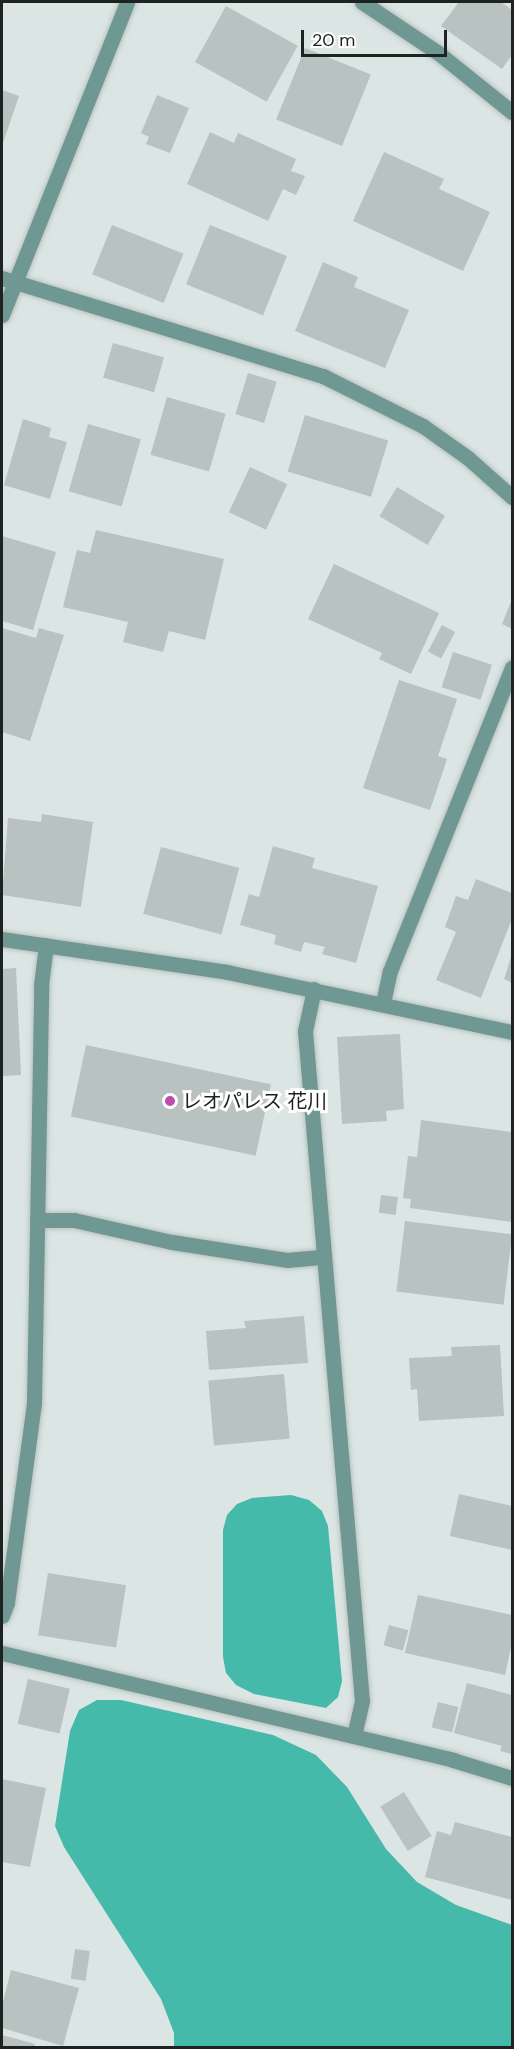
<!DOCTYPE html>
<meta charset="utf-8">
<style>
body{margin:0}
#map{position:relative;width:514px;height:2049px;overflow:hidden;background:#dbe5e3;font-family:"DM Sans","Noto Sans JP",sans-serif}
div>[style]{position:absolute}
.forest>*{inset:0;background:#45baaa}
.building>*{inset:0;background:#b8c2c0;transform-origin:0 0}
.roads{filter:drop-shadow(0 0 2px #b9c2c0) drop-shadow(0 0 2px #b9c2c0)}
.minor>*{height:15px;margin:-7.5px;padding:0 7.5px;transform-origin:7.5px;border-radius:7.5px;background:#6e9891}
.tertiary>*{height:15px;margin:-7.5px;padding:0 7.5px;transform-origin:7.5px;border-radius:7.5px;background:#6e9891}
.dots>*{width:16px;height:16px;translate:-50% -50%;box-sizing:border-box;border:3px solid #fff;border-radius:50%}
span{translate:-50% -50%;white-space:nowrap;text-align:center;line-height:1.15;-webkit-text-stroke:6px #fff;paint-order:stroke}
.poi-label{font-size:20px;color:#1e2221}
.left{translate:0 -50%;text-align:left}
.frame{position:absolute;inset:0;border:3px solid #1e2221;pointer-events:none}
.scale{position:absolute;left:301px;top:30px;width:146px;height:27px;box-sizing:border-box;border:3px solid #1e2221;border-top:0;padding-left:8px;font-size:18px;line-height:21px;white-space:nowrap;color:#1e2221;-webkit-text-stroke:4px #fff;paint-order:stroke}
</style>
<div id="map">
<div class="forest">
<i style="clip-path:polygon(291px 1495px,309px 1500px,322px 1511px,328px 1526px,342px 1681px,338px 1697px,326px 1708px,254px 1694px,236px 1685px,226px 1673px,223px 1657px,223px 1530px,227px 1515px,237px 1504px,252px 1498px)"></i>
<i style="clip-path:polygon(97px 1700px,121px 1700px,273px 1735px,316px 1755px,347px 1787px,386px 1849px,417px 1882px,456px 1905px,512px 1925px,512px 2047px,174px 2047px,174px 2033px,161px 1999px,64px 1847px,55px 1826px,70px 1731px,79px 1710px)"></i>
</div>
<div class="building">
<i style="clip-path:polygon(459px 2px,501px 2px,512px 10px,512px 55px,502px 69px,441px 26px)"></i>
<i style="left:226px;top:6px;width:82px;height:64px;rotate:29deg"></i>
<i style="left:305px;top:48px;width:71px;height:77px;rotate:22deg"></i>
<i style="clip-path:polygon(2px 90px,19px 96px,2px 146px)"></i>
<i style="clip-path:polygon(157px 95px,189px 108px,170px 153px,146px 144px,149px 137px,141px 133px)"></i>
<i style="clip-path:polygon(210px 132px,234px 143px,238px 133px,296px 159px,291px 171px,305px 176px,296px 195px,283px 189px,268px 221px,187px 184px)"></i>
<i style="clip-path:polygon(384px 152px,444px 179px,439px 189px,490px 212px,463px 271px,353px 221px)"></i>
<i style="left:112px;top:225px;width:77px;height:53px;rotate:22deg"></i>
<i style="left:210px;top:225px;width:83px;height:64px;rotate:22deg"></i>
<i style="clip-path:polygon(323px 262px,358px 277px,354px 287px,409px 310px,385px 368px,295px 331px)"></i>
<i style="left:113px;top:343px;width:53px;height:36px;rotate:16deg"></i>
<i style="left:248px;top:373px;width:30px;height:43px;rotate:17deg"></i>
<i style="left:167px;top:397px;width:61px;height:60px;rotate:16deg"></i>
<i style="left:305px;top:415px;width:87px;height:59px;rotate:17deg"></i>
<i style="clip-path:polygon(23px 419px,51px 428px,49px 437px,67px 442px,50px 499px,4px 485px)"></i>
<i style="left:88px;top:424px;width:55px;height:70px;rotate:16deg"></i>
<i style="left:250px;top:467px;width:41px;height:50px;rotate:25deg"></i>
<i style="left:397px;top:487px;width:56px;height:34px;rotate:31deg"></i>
<i style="clip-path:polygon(96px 530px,224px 559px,205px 640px,169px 631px,163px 652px,123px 642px,128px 622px,63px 607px,77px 550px,90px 553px)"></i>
<i style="clip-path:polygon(2px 536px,56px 552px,33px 630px,2px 621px)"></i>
<i style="clip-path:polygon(334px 564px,439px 613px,411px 674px,379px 659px,382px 653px,308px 619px)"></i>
<i style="clip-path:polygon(512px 599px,512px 629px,502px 624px)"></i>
<i style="left:442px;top:625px;width:15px;height:30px;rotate:28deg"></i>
<i style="clip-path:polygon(2px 628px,36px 638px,39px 628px,64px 635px,30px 741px,2px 732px)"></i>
<i style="left:453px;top:652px;width:41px;height:37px;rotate:18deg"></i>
<i style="clip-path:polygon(399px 680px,457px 699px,438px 756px,447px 759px,430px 810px,363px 788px)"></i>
<i style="clip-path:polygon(42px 814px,93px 822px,81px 907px,2px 895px,8px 818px,41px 822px)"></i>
<i style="clip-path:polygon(273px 846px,315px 858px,312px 868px,378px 886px,356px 963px,322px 954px,325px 947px,304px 942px,301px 952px,274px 944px,276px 935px,240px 925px,249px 894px,259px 897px)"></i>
<i style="left:161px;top:847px;width:81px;height:69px;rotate:15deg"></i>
<i style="clip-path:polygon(476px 879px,512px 893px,512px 919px,481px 998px,436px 980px,456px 932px,445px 927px,456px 896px,468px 900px)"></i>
<i style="clip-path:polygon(512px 954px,512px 983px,504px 979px)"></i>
<i style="clip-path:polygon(16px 968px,21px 1075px,2px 1076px,2px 969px)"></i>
<i style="clip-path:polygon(400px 1034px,404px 1109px,386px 1111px,387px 1121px,342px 1124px,337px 1037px)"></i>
<i style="left:86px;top:1045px;width:189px;height:73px;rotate:12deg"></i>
<i style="clip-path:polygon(421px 1120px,512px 1132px,512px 1222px,410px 1208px,411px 1199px,403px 1198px,408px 1156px,417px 1157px)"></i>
<i style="left:381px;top:1195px;width:17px;height:18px;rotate:7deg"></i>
<i style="left:405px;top:1221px;width:108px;height:71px;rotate:7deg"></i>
<i style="clip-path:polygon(304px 1316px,308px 1363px,209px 1370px,206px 1331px,246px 1328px,244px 1321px)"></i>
<i style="clip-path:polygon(500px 1345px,504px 1416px,419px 1421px,417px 1389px,411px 1390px,409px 1358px,452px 1356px,451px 1347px)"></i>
<i style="left:284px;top:1374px;width:65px;height:76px;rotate:85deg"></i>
<i style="clip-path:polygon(459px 1494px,512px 1506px,512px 1550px,450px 1536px)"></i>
<i style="left:48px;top:1573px;width:79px;height:63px;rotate:9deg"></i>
<i style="clip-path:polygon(418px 1595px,512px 1615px,512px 1642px,505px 1675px,405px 1653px)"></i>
<i style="left:389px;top:1625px;width:20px;height:21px;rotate:15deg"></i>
<i style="left:28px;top:1679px;width:43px;height:46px;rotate:13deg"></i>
<i style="clip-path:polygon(467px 1683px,512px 1695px,512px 1754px,500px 1751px,502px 1746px,454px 1733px)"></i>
<i style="left:438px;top:1702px;width:21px;height:26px;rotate:14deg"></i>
<i style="clip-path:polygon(2px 1779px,46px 1788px,30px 1867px,2px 1862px)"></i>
<i style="left:404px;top:1792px;width:52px;height:28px;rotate:58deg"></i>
<i style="clip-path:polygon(455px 1822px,512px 1837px,512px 1900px,425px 1877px,437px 1831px,451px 1835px)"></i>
<i style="left:75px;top:1949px;width:15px;height:30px;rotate:8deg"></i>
<i style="clip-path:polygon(11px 1970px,79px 1988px,63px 2046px,2px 2028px,2px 2006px)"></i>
<i style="clip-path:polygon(2px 2035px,35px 2044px,34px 2048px,2px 2048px)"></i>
</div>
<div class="roads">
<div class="minor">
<i style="left:362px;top:2px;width:90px;rotate:33.7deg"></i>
<i style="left:437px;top:52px;width:96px;rotate:38.7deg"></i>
<i style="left:2px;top:278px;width:336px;rotate:17deg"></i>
<i style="left:323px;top:376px;width:112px;rotate:26.6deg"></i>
<i style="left:423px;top:426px;width:55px;rotate:35.4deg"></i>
<i style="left:468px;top:458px;width:59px;rotate:41.6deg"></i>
<i style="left:2px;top:939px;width:227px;rotate:8.3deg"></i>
<i style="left:227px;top:972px;width:291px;rotate:11.9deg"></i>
<i style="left:314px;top:989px;width:43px;rotate:102.1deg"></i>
<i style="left:305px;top:1031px;width:672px;rotate:85.14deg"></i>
<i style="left:362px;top:1701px;width:36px;rotate:103deg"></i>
<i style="left:383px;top:1003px;width:33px;rotate:-78deg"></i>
<i style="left:390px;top:971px;width:327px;rotate:-68.1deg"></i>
<i style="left:37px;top:1220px;width:37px"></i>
<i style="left:74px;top:1220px;width:100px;rotate:12.7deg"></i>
<i style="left:172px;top:1242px;width:116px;rotate:8.9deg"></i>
<i style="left:287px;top:1260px;width:37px;rotate:-5deg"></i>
<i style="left:2px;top:1616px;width:14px;rotate:-69deg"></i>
<i style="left:7px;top:1603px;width:202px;rotate:-82.3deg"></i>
<i style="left:34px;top:1403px;width:418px;rotate:-89deg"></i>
<i style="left:41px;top:985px;width:40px;rotate:-82.9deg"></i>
<i style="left:2px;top:1653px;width:464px;rotate:13.3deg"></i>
<i style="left:453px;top:1760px;width:62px;rotate:17deg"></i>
</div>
<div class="tertiary">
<i style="left:2px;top:315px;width:337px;rotate:-68.2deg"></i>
</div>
</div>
<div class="dots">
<i style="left:170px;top:1101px;background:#ba4dac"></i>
</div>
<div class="poi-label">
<span class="left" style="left:182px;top:1101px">レオパレス 花川</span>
</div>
<div class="frame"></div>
<div class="scale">20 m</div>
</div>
